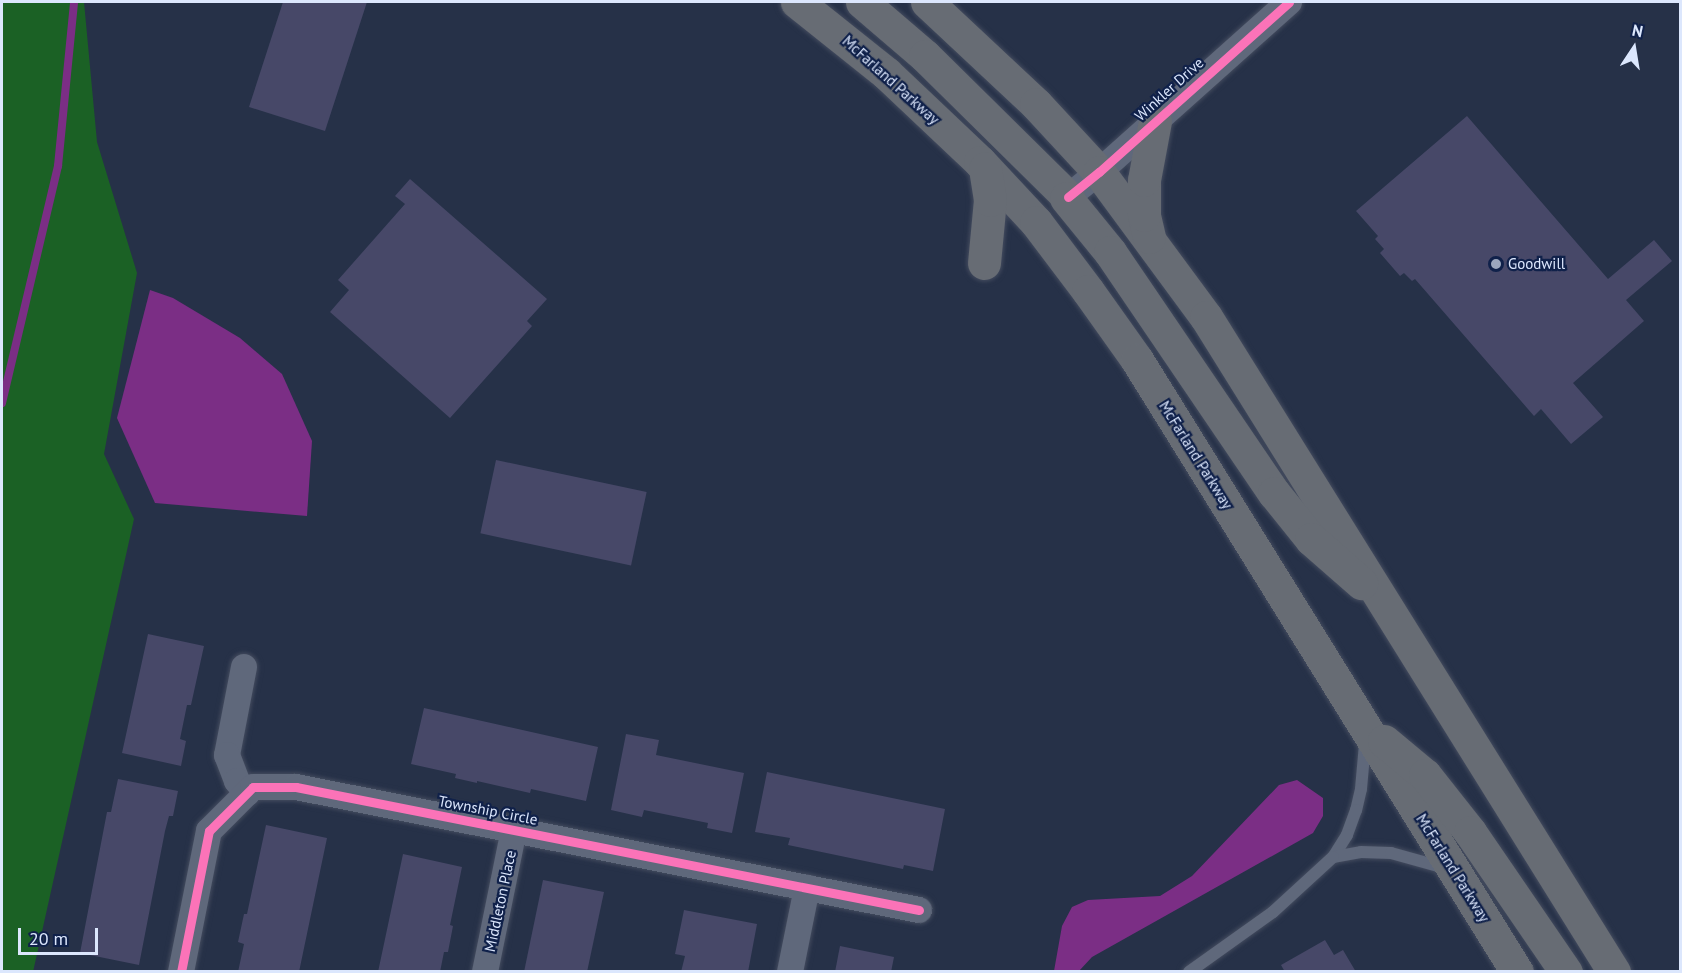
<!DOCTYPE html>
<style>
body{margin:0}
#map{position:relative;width:1682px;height:973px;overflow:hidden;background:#263148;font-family:"PT Sans",sans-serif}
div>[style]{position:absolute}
.forest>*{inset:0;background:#1b6125}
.water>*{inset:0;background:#7b2e85}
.stream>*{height:8px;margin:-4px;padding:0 4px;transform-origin:4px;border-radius:4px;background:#7b2e85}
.building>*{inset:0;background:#474868;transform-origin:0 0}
.roads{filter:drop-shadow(0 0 2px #434b5e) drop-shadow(0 0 2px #434b5e)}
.service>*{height:12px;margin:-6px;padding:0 6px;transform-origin:6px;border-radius:6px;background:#5f687b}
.minor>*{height:26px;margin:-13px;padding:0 13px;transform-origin:13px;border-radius:13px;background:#5f687b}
.primary>*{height:33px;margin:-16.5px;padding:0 16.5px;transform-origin:16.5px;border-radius:16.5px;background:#676c74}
.cycleway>*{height:9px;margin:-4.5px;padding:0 4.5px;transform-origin:4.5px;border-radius:4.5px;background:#fb73b8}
.dots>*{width:16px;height:16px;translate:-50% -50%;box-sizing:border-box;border:3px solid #10214a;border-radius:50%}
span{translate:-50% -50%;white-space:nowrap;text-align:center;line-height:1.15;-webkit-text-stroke:4.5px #10214a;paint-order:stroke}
.street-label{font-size:15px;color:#dce7fd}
.poi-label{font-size:15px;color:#dce7fd}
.left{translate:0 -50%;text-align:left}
.frame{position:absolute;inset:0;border:3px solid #dce7fd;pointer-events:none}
.north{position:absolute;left:1604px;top:18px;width:60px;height:60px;-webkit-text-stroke:4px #10214a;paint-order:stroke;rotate:12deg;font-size:16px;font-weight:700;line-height:24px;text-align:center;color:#dce7fd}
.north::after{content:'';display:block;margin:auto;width:21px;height:27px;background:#dce7fd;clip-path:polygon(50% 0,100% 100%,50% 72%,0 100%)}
.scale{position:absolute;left:18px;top:928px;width:80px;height:27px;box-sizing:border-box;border:3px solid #dce7fd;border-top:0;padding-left:8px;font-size:18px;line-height:21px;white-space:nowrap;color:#dce7fd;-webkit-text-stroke:4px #10214a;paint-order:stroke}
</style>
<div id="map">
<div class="forest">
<i style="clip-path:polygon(2px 2px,84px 2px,97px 142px,137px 273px,104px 454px,134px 519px,33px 972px,2px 971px)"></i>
</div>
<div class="water">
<i style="clip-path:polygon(150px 290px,173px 298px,240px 338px,282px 374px,312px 441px,307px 516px,155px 503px,117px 418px)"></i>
<i style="clip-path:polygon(1297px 780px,1323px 798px,1323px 816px,1313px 833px,1092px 957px,1079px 971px,1054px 971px,1062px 926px,1072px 907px,1088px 900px,1160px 896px,1192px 876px,1279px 785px)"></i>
</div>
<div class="stream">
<i style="left:2px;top:403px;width:244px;rotate:-76.7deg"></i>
<i style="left:58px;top:166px;width:165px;rotate:-84.4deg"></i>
</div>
<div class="building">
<i style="clip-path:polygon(283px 2px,367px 2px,325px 131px,249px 107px)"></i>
<i style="clip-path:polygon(1467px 116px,1608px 279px,1654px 240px,1672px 261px,1626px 300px,1644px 321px,1573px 383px,1603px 417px,1571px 444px,1541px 409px,1534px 416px,1415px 279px,1412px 281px,1404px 273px,1400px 276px,1380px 253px,1384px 249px,1375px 239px,1378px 236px,1356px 211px)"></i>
<i style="clip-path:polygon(410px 179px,547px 299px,527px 321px,532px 326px,450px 418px,330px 312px,349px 290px,338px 280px,405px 204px,395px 196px)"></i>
<i style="left:496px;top:460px;width:154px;height:75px;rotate:12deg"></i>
<i style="clip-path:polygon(148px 634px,204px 646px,191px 705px,187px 705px,180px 739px,186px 741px,181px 766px,122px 753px)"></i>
<i style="clip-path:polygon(424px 708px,598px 747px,586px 801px,531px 789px,530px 793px,477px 781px,477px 783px,455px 778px,456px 774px,411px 764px)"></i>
<i style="clip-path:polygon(626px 734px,659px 740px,656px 755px,744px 773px,732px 833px,707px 828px,708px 823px,644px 810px,642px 817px,611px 810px)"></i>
<i style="clip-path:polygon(767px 772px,945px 809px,933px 871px,904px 865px,903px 869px,788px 845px,790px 838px,755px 832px)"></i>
<i style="clip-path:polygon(118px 779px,178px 791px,173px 816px,169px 816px,165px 831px,139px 965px,80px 953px,107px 812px,111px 812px)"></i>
<i style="clip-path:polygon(266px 825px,327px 838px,299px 972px,238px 972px,244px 944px,238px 942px,244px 914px,247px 914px)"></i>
<i style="clip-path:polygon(403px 854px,462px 867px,450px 925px,453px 926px,448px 952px,444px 952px,440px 972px,378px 972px)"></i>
<i style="clip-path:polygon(543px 880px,604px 892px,587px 972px,524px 972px)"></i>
<i style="clip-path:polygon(684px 910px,757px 924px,748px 972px,681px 972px,685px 956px,675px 954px)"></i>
<i style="clip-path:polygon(1325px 940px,1334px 955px,1343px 950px,1356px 972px,1285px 972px,1281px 965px)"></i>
<i style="clip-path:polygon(840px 946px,894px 957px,891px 972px,835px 972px)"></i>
</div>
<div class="roads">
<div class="service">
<i style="left:1365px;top:744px;width:45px;rotate:95.1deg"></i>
<i style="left:1361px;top:789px;width:22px;rotate:103deg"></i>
<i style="left:1356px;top:810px;width:27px;rotate:110deg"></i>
<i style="left:1347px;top:835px;width:26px;rotate:122deg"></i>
<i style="left:1333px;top:857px;width:28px;rotate:-10deg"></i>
<i style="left:1361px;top:852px;width:30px;rotate:2deg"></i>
<i style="left:1391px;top:853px;width:56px;rotate:15.5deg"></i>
<i style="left:1189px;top:972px;width:103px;rotate:-35.5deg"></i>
<i style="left:1273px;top:912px;width:81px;rotate:-42.5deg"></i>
</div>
<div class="minor">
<i style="left:1068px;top:197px;width:40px;rotate:-39deg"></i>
<i style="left:1099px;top:172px;width:255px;rotate:-41.8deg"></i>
<i style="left:244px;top:667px;width:90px;rotate:100.9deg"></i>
<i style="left:227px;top:755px;width:28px;rotate:69deg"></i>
<i style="left:237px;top:781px;width:16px;rotate:52deg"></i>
<i style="left:181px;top:972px;width:144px;rotate:-78.8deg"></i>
<i style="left:209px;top:831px;width:62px;rotate:-45deg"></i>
<i style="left:253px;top:787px;width:43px"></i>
<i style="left:296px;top:787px;width:635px;rotate:11.17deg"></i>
<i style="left:485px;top:972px;width:145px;rotate:-78.5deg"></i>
<i style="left:790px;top:972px;width:86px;rotate:-78.6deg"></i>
</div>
<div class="primary">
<i style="left:797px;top:2px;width:114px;rotate:38.6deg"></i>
<i style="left:886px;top:73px;width:129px;rotate:43.4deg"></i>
<i style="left:980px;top:162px;width:82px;rotate:47deg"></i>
<i style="left:1036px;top:222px;width:86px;rotate:53deg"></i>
<i style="left:1088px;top:291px;width:85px;rotate:54.6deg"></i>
<i style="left:1137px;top:360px;width:720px;rotate:58.16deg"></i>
<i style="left:862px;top:2px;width:83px;rotate:40.6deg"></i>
<i style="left:925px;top:56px;width:201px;rotate:44.6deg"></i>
<i style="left:927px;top:2px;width:149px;rotate:43.1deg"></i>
<i style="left:1036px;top:104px;width:93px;rotate:47.2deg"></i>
<i style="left:1099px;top:172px;width:180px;rotate:53.6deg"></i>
<i style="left:1206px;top:317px;width:772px;rotate:58.08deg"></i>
<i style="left:1066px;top:198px;width:70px;rotate:50.8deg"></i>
<i style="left:1110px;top:252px;width:292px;rotate:55.8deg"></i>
<i style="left:1274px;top:493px;width:59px;rotate:51.2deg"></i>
<i style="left:1311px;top:539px;width:67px;rotate:41.3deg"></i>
<i style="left:1149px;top:237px;width:23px;rotate:-103deg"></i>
<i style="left:1144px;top:215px;width:35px;rotate:-90deg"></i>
<i style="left:1144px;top:180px;width:60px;rotate:-79.4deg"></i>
<i style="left:984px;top:263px;width:63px;rotate:-84.6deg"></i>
<i style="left:990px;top:200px;width:32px;rotate:-99deg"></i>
<i style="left:1384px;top:741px;width:53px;rotate:39.7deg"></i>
<i style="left:1425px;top:775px;width:73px;rotate:51.7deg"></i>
<i style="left:1470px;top:832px;width:170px;rotate:55.6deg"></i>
</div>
</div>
<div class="cycleway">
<i style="left:1068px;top:197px;width:40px;rotate:-39deg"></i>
<i style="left:1099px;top:172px;width:255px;rotate:-41.8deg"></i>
<i style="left:181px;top:972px;width:144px;rotate:-78.8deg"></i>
<i style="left:209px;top:831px;width:62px;rotate:-45deg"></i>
<i style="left:253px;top:787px;width:43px"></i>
<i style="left:296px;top:787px;width:635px;rotate:11.17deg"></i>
</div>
<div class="dots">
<i style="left:1496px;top:264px;background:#9ca7be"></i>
</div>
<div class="street-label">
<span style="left:891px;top:80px;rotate:42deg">McFarland Parkway</span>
<span style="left:1169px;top:89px;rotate:-42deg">Winkler Drive</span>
<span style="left:1196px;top:455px;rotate:58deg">McFarland Parkway</span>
<span style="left:488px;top:810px;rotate:11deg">Township Circle</span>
<span style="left:1453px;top:868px;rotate:58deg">McFarland Parkway</span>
<span style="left:500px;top:901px;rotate:-78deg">Middleton Place</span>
</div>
<div class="poi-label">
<span class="left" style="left:1508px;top:264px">Goodwill</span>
</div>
<div class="frame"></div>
<div class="north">N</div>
<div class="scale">20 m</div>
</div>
